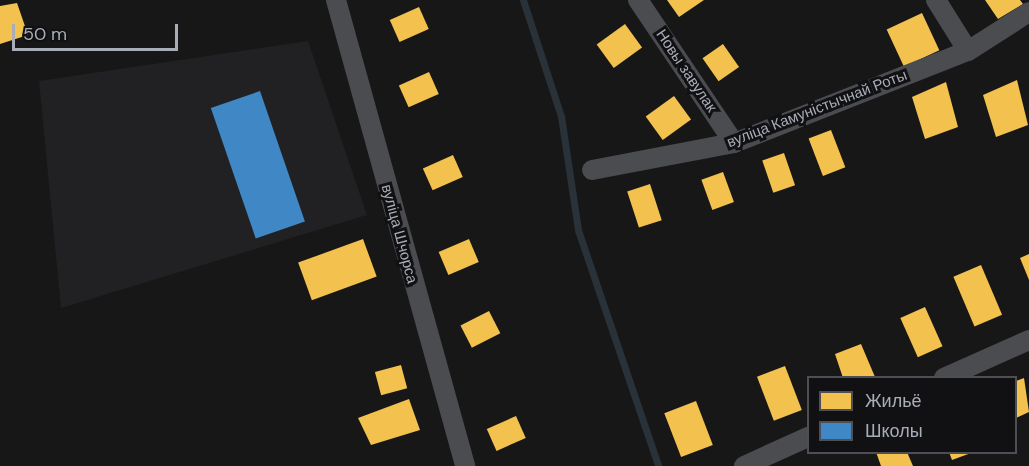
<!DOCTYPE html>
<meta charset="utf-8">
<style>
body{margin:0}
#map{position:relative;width:1029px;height:466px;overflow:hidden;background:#171717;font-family:"DM Sans",sans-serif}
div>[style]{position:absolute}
.built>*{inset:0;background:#212123}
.homes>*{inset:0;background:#f2c14e;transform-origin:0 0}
.schools>*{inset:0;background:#3f88c5;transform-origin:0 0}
.stream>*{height:7px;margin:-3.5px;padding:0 3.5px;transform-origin:3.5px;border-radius:3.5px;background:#2a3239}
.minor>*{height:20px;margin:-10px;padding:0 10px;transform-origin:10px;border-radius:10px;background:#4b4c50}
span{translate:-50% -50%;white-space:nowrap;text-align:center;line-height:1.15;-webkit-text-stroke:6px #111113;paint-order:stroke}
.street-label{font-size:15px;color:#a8adb8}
.legend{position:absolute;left:807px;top:376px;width:210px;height:78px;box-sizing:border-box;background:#111113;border:2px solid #4d4f55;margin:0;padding:8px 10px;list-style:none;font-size:18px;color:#a8adb8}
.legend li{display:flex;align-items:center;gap:12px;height:30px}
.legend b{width:30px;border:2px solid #4d4f55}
.scale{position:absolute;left:12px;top:24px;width:166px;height:27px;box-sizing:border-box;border:3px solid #a8adb8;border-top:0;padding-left:8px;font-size:18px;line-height:21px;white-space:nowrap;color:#a8adb8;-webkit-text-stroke:4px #111113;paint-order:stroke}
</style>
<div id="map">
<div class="built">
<i style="clip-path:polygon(308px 41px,367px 215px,61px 308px,39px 81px)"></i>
</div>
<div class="homes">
<i style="clip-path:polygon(667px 0,704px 0,679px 17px)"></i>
<i style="clip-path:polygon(985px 0,1020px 0,1023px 4px,998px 19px)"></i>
<i style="clip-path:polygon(17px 3px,28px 35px,0 44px,0 6px)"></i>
<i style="left:419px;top:7px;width:24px;height:32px;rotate:66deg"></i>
<i style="left:922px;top:13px;width:41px;height:39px;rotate:65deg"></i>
<i style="left:625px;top:24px;width:29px;height:35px;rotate:54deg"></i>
<i style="left:723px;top:44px;width:28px;height:25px;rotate:55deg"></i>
<i style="left:429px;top:72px;width:24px;height:33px;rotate:66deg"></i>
<i style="clip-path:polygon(1017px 80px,1028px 125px,996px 137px,983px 95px)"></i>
<i style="clip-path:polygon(946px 82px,958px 127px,925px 139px,912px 97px)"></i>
<i style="left:674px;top:96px;width:29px;height:35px;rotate:54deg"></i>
<i style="left:831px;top:130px;width:40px;height:24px;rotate:69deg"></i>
<i style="left:784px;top:153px;width:34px;height:23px;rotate:71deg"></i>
<i style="left:453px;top:155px;width:24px;height:33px;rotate:66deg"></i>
<i style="left:723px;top:172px;width:32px;height:23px;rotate:70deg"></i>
<i style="left:650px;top:184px;width:38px;height:24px;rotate:72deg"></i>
<i style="left:363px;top:239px;width:40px;height:69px;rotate:70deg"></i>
<i style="left:469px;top:239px;width:25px;height:33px;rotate:67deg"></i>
<i style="clip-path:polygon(1029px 254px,1029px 280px,1020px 258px)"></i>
<i style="left:981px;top:265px;width:54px;height:30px;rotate:67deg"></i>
<i style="left:925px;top:307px;width:43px;height:27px;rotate:66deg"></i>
<i style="left:489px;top:311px;width:25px;height:32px;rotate:63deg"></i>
<i style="clip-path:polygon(861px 344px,875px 377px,843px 378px,835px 354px)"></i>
<i style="left:401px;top:365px;width:24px;height:27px;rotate:75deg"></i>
<i style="left:785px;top:366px;width:47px;height:30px;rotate:69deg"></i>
<i style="clip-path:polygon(1024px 378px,1029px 412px,1016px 418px,1016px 381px)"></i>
<i style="clip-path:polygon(409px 399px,420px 430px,371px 445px,358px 418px)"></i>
<i style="left:696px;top:401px;width:47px;height:34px;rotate:69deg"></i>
<i style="left:516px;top:416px;width:24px;height:32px;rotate:66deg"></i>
<i style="clip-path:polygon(876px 452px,907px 452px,913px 466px,881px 466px)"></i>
<i style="clip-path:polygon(949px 452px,971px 452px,971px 453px,952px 460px)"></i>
</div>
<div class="schools">
<i style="left:260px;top:91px;width:138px;height:52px;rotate:71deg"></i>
</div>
<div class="stream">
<i style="left:523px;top:0;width:122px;rotate:71.9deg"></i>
<i style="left:561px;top:116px;width:115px;rotate:81.5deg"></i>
<i style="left:578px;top:230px;width:248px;rotate:71.2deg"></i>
</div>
<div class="minor">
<i style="left:336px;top:0;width:484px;rotate:74.5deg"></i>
<i style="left:638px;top:0;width:172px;rotate:56.1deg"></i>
<i style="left:936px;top:0;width:60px;rotate:57.9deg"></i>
<i style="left:592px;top:170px;width:145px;rotate:-10.8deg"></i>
<i style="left:734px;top:143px;width:251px;rotate:-21.5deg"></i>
<i style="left:968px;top:51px;width:72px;rotate:-32.6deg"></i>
<i style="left:944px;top:378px;width:93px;rotate:-24.1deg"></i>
<i style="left:744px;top:466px;width:70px;rotate:-24.4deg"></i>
</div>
<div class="street-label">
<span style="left:686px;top:71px;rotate:56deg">Новы завулак</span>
<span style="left:817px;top:109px;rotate:-21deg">вуліца Камуністычнай Роты</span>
<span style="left:399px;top:234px;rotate:75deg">вуліца Шчорса</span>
</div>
<ul class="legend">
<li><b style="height:16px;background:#f2c14e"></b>Жильё</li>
<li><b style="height:16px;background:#3f88c5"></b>Школы</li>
</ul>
<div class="scale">50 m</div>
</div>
